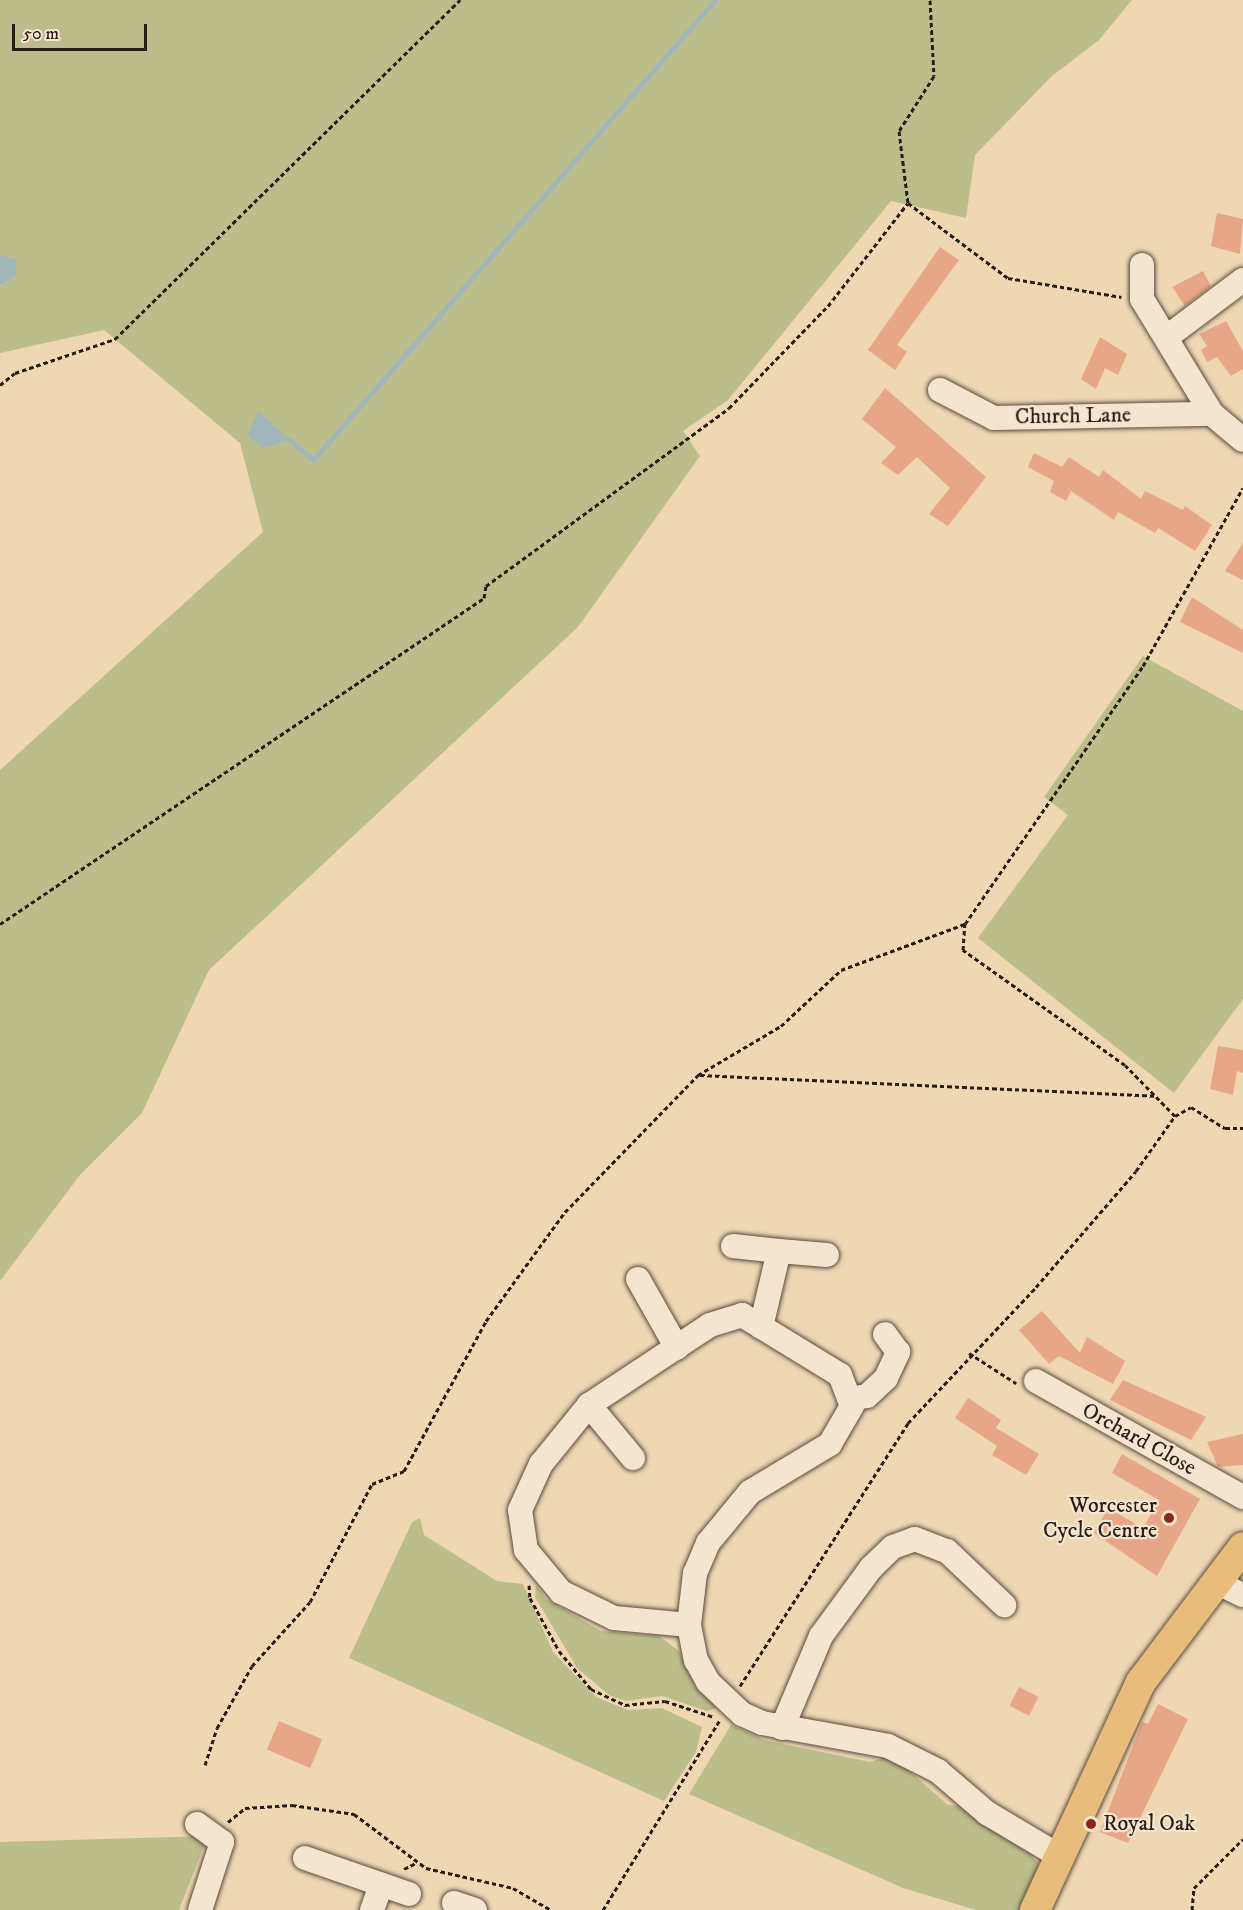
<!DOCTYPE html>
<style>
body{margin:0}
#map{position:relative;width:1243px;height:1910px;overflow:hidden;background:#efd7b4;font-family:"IM FELL DW Pica",serif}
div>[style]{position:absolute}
.green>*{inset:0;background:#bbbe8b}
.water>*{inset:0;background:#a0b6b9}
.stream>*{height:5px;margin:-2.5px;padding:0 2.5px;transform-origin:2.5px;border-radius:2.5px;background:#a0b6b9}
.building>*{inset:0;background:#e8a688;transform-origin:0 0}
.path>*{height:3px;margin-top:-1.5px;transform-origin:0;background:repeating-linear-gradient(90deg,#281c16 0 4.5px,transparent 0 7.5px)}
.roads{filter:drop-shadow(0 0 2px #5a4b3e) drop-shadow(0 0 2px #5a4b3e)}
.minor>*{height:24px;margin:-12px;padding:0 12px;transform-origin:12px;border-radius:12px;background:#f5e5ce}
.major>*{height:30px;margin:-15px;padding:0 15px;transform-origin:15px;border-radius:15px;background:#e8bc7a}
.dots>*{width:16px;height:16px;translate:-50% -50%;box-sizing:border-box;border:3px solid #f5e5ce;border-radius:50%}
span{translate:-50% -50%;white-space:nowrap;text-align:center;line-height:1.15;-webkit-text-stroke:4.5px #f5e5ce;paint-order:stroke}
.street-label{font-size:22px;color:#281c16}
.poi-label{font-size:22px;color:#281c16}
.right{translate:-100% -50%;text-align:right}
.left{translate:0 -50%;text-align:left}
.scale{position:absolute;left:12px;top:24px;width:135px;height:27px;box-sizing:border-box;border:3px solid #281c16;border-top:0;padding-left:8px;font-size:18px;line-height:21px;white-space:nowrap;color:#281c16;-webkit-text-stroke:4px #f5e5ce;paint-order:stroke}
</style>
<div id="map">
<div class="green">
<i style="clip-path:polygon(0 0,1132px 0,1099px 40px,1052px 76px,975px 155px,966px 218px,891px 201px,728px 400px,683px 431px,700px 456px,578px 627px,209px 970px,142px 1113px,80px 1175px,0 1281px,0 770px,263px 532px,240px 443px,104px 330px,0 353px,0 286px,16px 276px,16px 260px,0 255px)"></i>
<i style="clip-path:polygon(1143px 656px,1243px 711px,1243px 999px,1174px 1093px,978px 938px,1068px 815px,1044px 797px)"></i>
<i style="clip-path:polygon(420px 1518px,424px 1535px,497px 1581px,523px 1584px,553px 1652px,596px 1697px,628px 1710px,662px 1708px,702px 1727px,696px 1752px,664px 1801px,349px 1658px,412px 1522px)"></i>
<i style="clip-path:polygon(536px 1585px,546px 1599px,601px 1631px,659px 1636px,679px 1651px,695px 1687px,717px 1708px,707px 1711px,662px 1696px,626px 1701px,609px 1695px,577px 1668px,535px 1597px)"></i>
<i style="clip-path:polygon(731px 1725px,764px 1740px,870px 1762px,883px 1758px,907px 1769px,948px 1805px,961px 1806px,1027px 1850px,1038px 1863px,1037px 1873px,1020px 1910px,976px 1910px,903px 1888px,689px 1794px)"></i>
<i style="clip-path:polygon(208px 1836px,179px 1910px,0 1910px,0 1842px)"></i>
</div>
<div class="water">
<i style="clip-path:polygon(0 255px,16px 259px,16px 276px,0 286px)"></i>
<i style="clip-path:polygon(258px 411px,290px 440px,262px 448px,248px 435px)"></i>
</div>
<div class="stream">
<i style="left:290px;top:440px;width:30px;rotate:41deg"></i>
<i style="left:313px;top:460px;width:611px;rotate:-48.85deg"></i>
</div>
<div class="building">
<i style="clip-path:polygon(1217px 213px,1243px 219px,1240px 254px,1211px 246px)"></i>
<i style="clip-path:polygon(940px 247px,959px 260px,897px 345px,907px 352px,895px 370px,868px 350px)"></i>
<i style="clip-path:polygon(1203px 271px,1211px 286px,1185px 306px,1172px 287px)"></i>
<i style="clip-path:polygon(1226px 321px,1243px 351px,1243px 369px,1231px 376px,1217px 357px,1207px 362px,1201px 350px,1207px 346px,1199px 334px)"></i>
<i style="clip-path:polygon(1100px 337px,1127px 354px,1118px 375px,1105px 368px,1096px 389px,1081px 379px)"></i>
<i style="clip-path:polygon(885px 388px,986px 477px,948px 526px,929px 514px,950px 488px,917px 457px,898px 475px,881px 463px,896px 447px,862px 419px)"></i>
<i style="clip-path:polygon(1034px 453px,1062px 467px,1069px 457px,1099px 477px,1103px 470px,1141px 499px,1145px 491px,1183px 510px,1185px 506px,1212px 525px,1195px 551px,1158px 528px,1155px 533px,1118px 512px,1114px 520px,1071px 491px,1066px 501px,1050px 492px,1054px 481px,1028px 467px)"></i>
<i style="clip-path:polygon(1243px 543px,1243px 580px,1225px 571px)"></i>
<i style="clip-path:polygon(1192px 597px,1243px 630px,1243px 653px,1180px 622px)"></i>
<i style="clip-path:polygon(1218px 1046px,1243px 1050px,1243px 1073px,1237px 1071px,1233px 1095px,1210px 1089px)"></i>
<i style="clip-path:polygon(1042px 1311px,1080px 1353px,1087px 1337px,1125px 1361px,1113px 1384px,1059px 1356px,1049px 1364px,1019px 1330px)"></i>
<i style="clip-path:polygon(1123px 1380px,1206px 1417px,1191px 1440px,1110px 1400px)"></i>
<i style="clip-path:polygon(968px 1398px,1001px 1420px,996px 1428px,1039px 1454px,1026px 1475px,992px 1455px,997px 1446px,955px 1418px)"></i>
<i style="clip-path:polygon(1243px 1434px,1243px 1465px,1218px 1467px,1207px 1442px)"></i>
<i style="clip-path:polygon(1122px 1454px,1200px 1499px,1157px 1576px,1094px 1533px,1108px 1508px,1143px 1528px,1159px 1500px,1112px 1473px)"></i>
<i style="left:1019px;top:1687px;width:22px;height:21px;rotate:27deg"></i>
<i style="clip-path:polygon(1158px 1704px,1188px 1719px,1128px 1843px,1100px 1832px,1142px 1722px,1148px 1724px)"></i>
<i style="left:279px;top:1721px;width:47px;height:31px;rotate:23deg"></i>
</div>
<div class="path">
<i style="left:930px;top:0;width:76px;rotate:87deg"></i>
<i style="left:934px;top:76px;width:65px;rotate:122.5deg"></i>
<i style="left:899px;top:131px;width:73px;rotate:82.9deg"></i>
<i style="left:908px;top:203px;width:125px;rotate:36.9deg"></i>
<i style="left:1008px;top:278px;width:115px;rotate:9.5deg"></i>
<i style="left:0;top:385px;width:19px;rotate:-39deg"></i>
<i style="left:15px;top:373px;width:106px;rotate:-18.8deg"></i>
<i style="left:115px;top:339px;width:484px;rotate:-44.5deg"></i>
<i style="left:0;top:924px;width:584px;rotate:-33.96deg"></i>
<i style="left:484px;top:598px;width:12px;rotate:-81deg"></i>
<i style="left:486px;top:586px;width:301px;rotate:-36.2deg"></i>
<i style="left:729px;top:408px;width:142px;rotate:-45.9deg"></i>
<i style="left:828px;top:306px;width:130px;rotate:-52.2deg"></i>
<i style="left:700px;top:1075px;width:455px;rotate:2.6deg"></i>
<i style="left:1175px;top:1116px;width:71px;rotate:-134.4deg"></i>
<i style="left:1125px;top:1065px;width:199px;rotate:-144.6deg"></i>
<i style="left:963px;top:950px;width:26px;rotate:-86deg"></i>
<i style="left:965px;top:924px;width:313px;rotate:-55.4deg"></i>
<i style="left:1143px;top:666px;width:204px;rotate:-60.7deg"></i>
<i style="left:969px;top:1353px;width:56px;rotate:32.6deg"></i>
<i style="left:529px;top:1585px;width:13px;rotate:86deg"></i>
<i style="left:530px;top:1598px;width:60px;rotate:61.3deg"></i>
<i style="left:559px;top:1651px;width:50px;rotate:49.9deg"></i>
<i style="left:591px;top:1689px;width:38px;rotate:25deg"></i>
<i style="left:625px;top:1705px;width:40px;rotate:-5.7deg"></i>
<i style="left:665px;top:1701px;width:52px;rotate:18.1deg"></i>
<i style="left:740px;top:1686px;width:312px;rotate:-57.4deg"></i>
<i style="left:908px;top:1423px;width:187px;rotate:-46.7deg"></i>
<i style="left:1036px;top:1287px;width:153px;rotate:-49.2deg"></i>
<i style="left:1136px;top:1171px;width:67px;rotate:-54.7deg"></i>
<i style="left:1175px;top:1116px;width:18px;rotate:-29deg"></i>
<i style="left:1191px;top:1107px;width:40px;rotate:32deg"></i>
<i style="left:1225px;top:1128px;width:18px"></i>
<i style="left:205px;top:1765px;width:39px;rotate:-72deg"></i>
<i style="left:217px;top:1728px;width:71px;rotate:-60.6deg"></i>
<i style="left:252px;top:1666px;width:86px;rotate:-47.8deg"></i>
<i style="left:310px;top:1602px;width:133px;rotate:-62.3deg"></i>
<i style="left:372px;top:1484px;width:35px;rotate:-22deg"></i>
<i style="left:404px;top:1471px;width:171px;rotate:-61.3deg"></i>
<i style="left:486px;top:1321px;width:135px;rotate:-54.1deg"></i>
<i style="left:565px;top:1212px;width:191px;rotate:-45.8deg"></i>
<i style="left:698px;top:1075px;width:96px;rotate:-30.6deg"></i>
<i style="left:781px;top:1026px;width:82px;rotate:-43deg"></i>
<i style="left:841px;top:970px;width:132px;rotate:-20.4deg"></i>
<i style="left:228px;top:1822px;width:22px;rotate:-39deg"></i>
<i style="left:245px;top:1808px;width:47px;rotate:-3.7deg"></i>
<i style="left:292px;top:1805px;width:63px;rotate:8.3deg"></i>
<i style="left:354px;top:1814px;width:90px;rotate:36.9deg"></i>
<i style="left:426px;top:1868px;width:89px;rotate:12.9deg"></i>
<i style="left:513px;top:1888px;width:44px;rotate:30.1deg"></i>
<i style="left:404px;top:1869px;width:13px;rotate:-27deg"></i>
<i style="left:603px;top:1910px;width:223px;rotate:-58.4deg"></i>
<i style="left:1192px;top:1910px;width:22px;rotate:-85deg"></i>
<i style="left:1194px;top:1888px;width:69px;rotate:-45deg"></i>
</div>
<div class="roads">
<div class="minor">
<i style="left:1142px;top:265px;width:34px;rotate:90deg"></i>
<i style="left:1142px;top:299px;width:135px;rotate:58.7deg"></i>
<i style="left:1167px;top:337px;width:95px;rotate:-36.9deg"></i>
<i style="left:940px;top:390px;width:61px;rotate:27.4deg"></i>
<i style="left:994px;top:418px;width:218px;rotate:-1.1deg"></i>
<i style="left:1212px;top:414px;width:40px;rotate:40deg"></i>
<i style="left:733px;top:1246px;width:46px;rotate:6.2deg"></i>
<i style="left:638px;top:1279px;width:79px;rotate:60.5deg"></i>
<i style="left:761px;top:1327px;width:78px;rotate:-76.7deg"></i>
<i style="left:779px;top:1251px;width:48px;rotate:4.8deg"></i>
<i style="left:1036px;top:1381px;width:237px;rotate:29.3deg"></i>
<i style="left:850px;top:1399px;width:17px;rotate:-10deg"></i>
<i style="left:867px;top:1396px;width:26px;rotate:-43deg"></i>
<i style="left:886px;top:1378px;width:29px;rotate:-65deg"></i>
<i style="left:898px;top:1352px;width:22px;rotate:-126deg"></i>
<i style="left:589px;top:1405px;width:69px;rotate:50.3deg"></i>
<i style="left:1220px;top:1584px;width:25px;rotate:26deg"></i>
<i style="left:689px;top:1625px;width:75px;rotate:-174.7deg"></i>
<i style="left:614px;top:1618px;width:59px;rotate:-153.9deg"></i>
<i style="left:561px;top:1592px;width:55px;rotate:-129.8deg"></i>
<i style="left:526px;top:1550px;width:40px;rotate:-98.5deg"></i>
<i style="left:520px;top:1510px;width:51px;rotate:-65.5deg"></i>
<i style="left:541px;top:1464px;width:76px;rotate:-50.9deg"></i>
<i style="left:589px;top:1405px;width:145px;rotate:-33.5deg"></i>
<i style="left:710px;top:1325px;width:34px;rotate:-17deg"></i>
<i style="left:742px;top:1315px;width:115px;rotate:31.5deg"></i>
<i style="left:840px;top:1375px;width:33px;rotate:69deg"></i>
<i style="left:852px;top:1406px;width:44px;rotate:120.1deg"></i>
<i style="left:830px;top:1444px;width:93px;rotate:149deg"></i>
<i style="left:750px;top:1492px;width:66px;rotate:129.5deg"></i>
<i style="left:708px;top:1543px;width:33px;rotate:113deg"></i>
<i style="left:695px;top:1573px;width:52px;rotate:96.6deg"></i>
<i style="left:689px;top:1625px;width:36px;rotate:79deg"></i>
<i style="left:696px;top:1660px;width:25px;rotate:61deg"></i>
<i style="left:708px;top:1682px;width:47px;rotate:43.3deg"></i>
<i style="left:742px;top:1714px;width:22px;rotate:24deg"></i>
<i style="left:762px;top:1723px;width:128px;rotate:10.3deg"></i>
<i style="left:888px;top:1746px;width:56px;rotate:26.6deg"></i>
<i style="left:938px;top:1771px;width:65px;rotate:40.6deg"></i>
<i style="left:987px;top:1813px;width:84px;rotate:30.8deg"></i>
<i style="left:782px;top:1728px;width:100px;rotate:-67deg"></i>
<i style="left:821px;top:1636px;width:84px;rotate:-53.7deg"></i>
<i style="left:871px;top:1568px;width:30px;rotate:-44deg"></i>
<i style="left:893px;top:1547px;width:23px;rotate:-20deg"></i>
<i style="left:915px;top:1539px;width:34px;rotate:21deg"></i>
<i style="left:947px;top:1551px;width:79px;rotate:43.5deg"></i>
<i style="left:197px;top:1824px;width:31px;rotate:36deg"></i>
<i style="left:222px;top:1842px;width:71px;rotate:107.9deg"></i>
<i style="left:305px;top:1858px;width:110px;rotate:19.1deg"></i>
<i style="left:454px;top:1903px;width:22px;rotate:18deg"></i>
<i style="left:372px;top:1910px;width:27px;rotate:-70deg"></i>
</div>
<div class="major">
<i style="left:1035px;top:1910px;width:251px;rotate:-65.1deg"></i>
<i style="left:1141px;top:1682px;width:169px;rotate:-52.9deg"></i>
</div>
</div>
<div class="dots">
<i style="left:1169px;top:1518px;background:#8f2418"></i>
<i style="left:1091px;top:1824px;background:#8f2418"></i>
</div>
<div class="street-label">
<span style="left:1073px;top:416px;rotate:-1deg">Church Lane</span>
<span style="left:1139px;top:1439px;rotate:29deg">Orchard Close</span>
</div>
<div class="poi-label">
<span class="right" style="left:1157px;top:1518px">Worcester<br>Cycle Centre</span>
<span class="left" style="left:1103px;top:1824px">Royal Oak</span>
</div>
<div class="scale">50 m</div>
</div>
